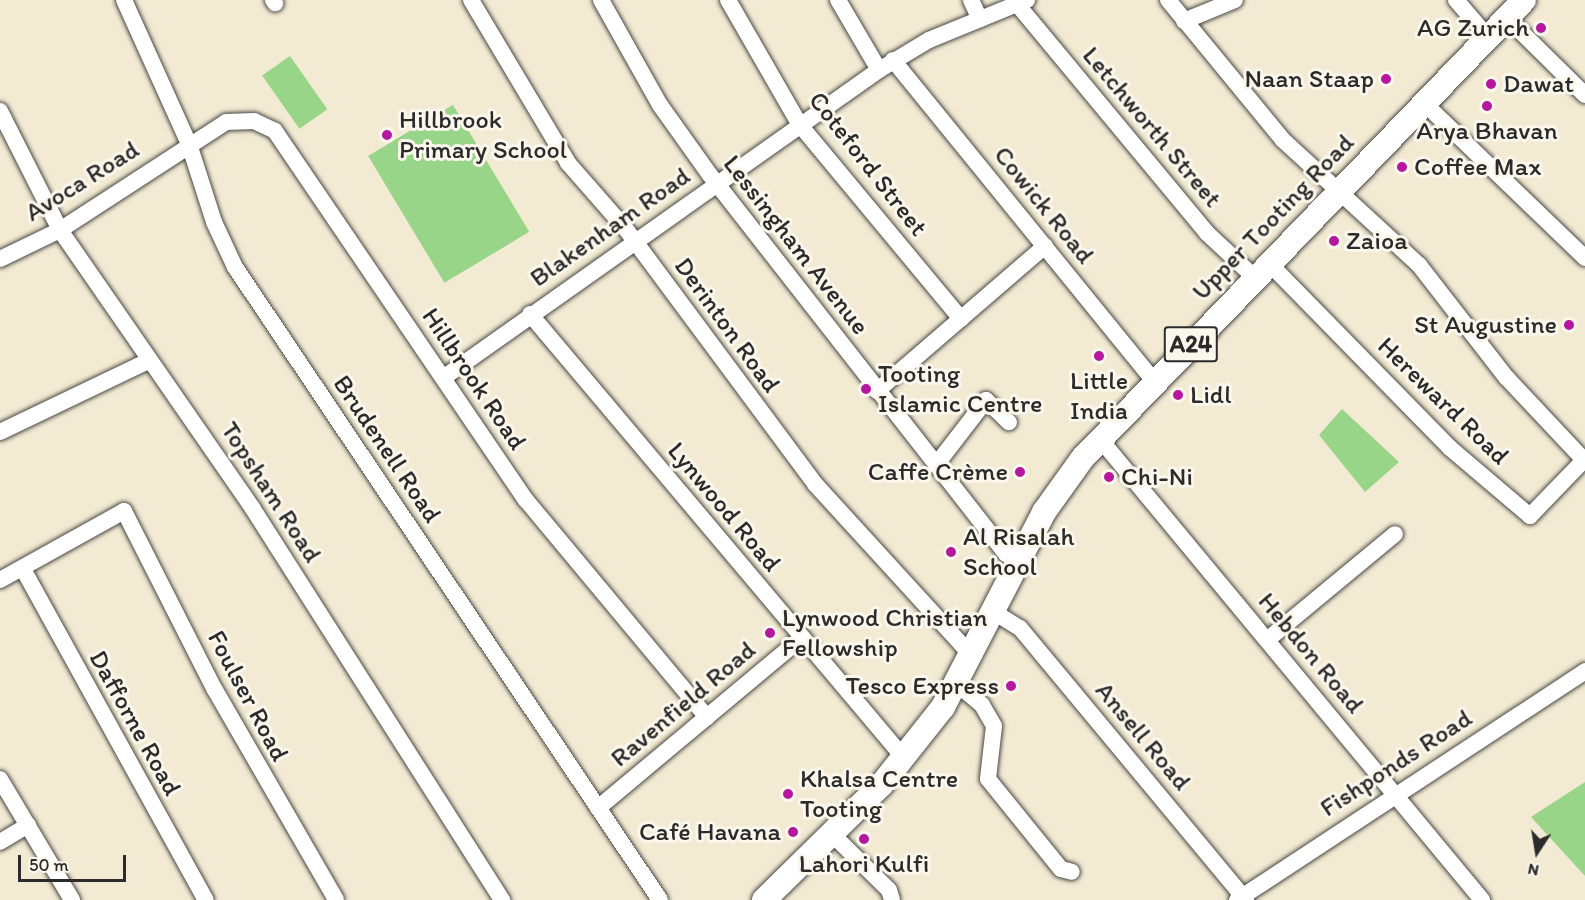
<!DOCTYPE html>
<meta charset="utf-8">
<style>
body{margin:0}
#map{position:relative;width:1585px;height:900px;overflow:hidden;background:#f2ead2;font-family:Itim,sans-serif}
div>[style]{position:absolute}
.green>*{inset:0;background:#98d589;transform-origin:0 0}
.roads{filter:drop-shadow(0 0 2px #494844) drop-shadow(0 0 2px #494844)}
.minor>*{height:16px;margin:-8px;padding:0 8px;transform-origin:8px;border-radius:8px;background:#fff}
.highway>*{height:24px;margin:-12px;padding:0 12px;transform-origin:12px;border-radius:12px;background:#fff}
.dots>*{width:16px;height:16px;translate:-50% -50%;box-sizing:border-box;border:3px solid #fbf7ec;border-radius:50%}
span{translate:-50% -50%;white-space:nowrap;text-align:center;line-height:1.15;-webkit-text-stroke:6px #fbf7ec;paint-order:stroke}
.shield-label span{padding:2px 4px;background:#fbf7ec;border:2px solid;border-radius:4px;-webkit-text-stroke-width:0}
.shield-label{font-size:24px;color:#2b2b2b;font-weight:700}
.poi-label{font-size:26px;color:#2b2b2b}
.right{translate:-100% -50%;text-align:right}
.left{translate:0 -50%;text-align:left}
.street-label{font-size:26px;color:#2b2b2b}
.north{position:absolute;left:1507px;top:822px;width:60px;height:60px;-webkit-text-stroke:4px #fbf7ec;paint-order:stroke;rotate:192deg;font-size:16px;font-weight:700;line-height:24px;text-align:center;color:#2b2b2b}
.north::after{content:'';display:block;margin:auto;width:21px;height:27px;background:#2b2b2b;clip-path:polygon(50% 0,100% 100%,50% 72%,0 100%)}
.scale{position:absolute;left:18px;top:855px;width:108px;height:27px;box-sizing:border-box;border:3px solid #2b2b2b;border-top:0;padding-left:8px;font-size:18px;line-height:21px;white-space:nowrap;color:#2b2b2b;-webkit-text-stroke:4px #fbf7ec;paint-order:stroke}
</style>
<div id="map">
<div class="green">
<i style="left:290px;top:56px;width:65px;height:34px;rotate:55deg"></i>
<i style="left:453px;top:105px;width:148px;height:99px;rotate:59deg"></i>
<i style="clip-path:polygon(1342px 409px,1399px 462px,1365px 492px,1319px 435px)"></i>
<i style="clip-path:polygon(1585px 782px,1585px 876px,1531px 817px)"></i>
</div>
<div class="roads">
<div class="minor">
<i style="left:124px;top:0;width:158px;rotate:65.7deg"></i>
<i style="left:189px;top:144px;width:82px;rotate:72.2deg"></i>
<i style="left:214px;top:222px;width:50px;rotate:65deg"></i>
<i style="left:235px;top:267px;width:762px;rotate:56.12deg"></i>
<i style="left:273px;top:0;width:4px;rotate:56deg"></i>
<i style="left:471px;top:0;width:190px;rotate:59.2deg"></i>
<i style="left:568px;top:163px;width:86px;rotate:48.8deg"></i>
<i style="left:625px;top:228px;width:319px;rotate:53.4deg"></i>
<i style="left:815px;top:484px;width:234px;rotate:47.6deg"></i>
<i style="left:601px;top:0;width:120px;rotate:60.7deg"></i>
<i style="left:660px;top:105px;width:86px;rotate:54.5deg"></i>
<i style="left:710px;top:175px;width:481px;rotate:52deg"></i>
<i style="left:1006px;top:554px;width:13px;rotate:27deg"></i>
<i style="left:728px;top:0;width:144px;rotate:60.1deg"></i>
<i style="left:800px;top:125px;width:252px;rotate:50.3deg"></i>
<i style="left:838px;top:0;width:81px;rotate:59.6deg"></i>
<i style="left:971px;top:0;width:21px;rotate:65deg"></i>
<i style="left:1168px;top:0;width:181px;rotate:50.6deg"></i>
<i style="left:1283px;top:140px;width:185px;rotate:42.6deg"></i>
<i style="left:1419px;top:265px;width:142px;rotate:52.2deg"></i>
<i style="left:1506px;top:377px;width:114px;rotate:46.8deg"></i>
<i style="left:1584px;top:460px;width:78px;rotate:134deg"></i>
<i style="left:1530px;top:516px;width:106px;rotate:-139.6deg"></i>
<i style="left:1449px;top:447px;width:257px;rotate:-134.4deg"></i>
<i style="left:1456px;top:0;width:48px;rotate:49.3deg"></i>
<i style="left:1017px;top:4px;width:298px;rotate:50.3deg"></i>
<i style="left:1207px;top:233px;width:64px;rotate:43.1deg"></i>
<i style="left:1506px;top:17px;width:111px;rotate:44.6deg"></i>
<i style="left:1184px;top:21px;width:55px;rotate:-22.4deg"></i>
<i style="left:893px;top:60px;width:415px;rotate:50.9deg"></i>
<i style="left:1423px;top:102px;width:225px;rotate:43.9deg"></i>
<i style="left:0;top:111px;width:133px;rotate:63.2deg"></i>
<i style="left:60px;top:230px;width:339px;rotate:55.3deg"></i>
<i style="left:253px;top:509px;width:464px;rotate:57.5deg"></i>
<i style="left:0;top:259px;width:67px;rotate:-25.8deg"></i>
<i style="left:60px;top:230px;width:198px;rotate:-33deg"></i>
<i style="left:226px;top:122px;width:28px;rotate:-2deg"></i>
<i style="left:254px;top:121px;width:23px;rotate:25deg"></i>
<i style="left:275px;top:131px;width:446px;rotate:55.8deg"></i>
<i style="left:526px;top:500px;width:283px;rotate:50.2deg"></i>
<i style="left:530px;top:314px;width:581px;rotate:49.89deg"></i>
<i style="left:443px;top:378px;width:534px;rotate:-35.24deg"></i>
<i style="left:879px;top:70px;width:58px;rotate:-31deg"></i>
<i style="left:929px;top:40px;width:106px;rotate:-22.2deg"></i>
<i style="left:877px;top:391px;width:222px;rotate:-40.8deg"></i>
<i style="left:0;top:432px;width:166px;rotate:-25.6deg"></i>
<i style="left:1100px;top:439px;width:599px;rotate:50.35deg"></i>
<i style="left:936px;top:465px;width:82px;rotate:-52.4deg"></i>
<i style="left:986px;top:400px;width:32px;rotate:44deg"></i>
<i style="left:23px;top:569px;width:378px;rotate:61.1deg"></i>
<i style="left:0;top:580px;width:142px;rotate:-29.1deg"></i>
<i style="left:124px;top:511px;width:201px;rotate:63.1deg"></i>
<i style="left:215px;top:690px;width:242px;rotate:60deg"></i>
<i style="left:994px;top:612px;width:31px;rotate:32deg"></i>
<i style="left:1020px;top:628px;width:354px;rotate:50.3deg"></i>
<i style="left:1267px;top:640px;width:166px;rotate:-39.6deg"></i>
<i style="left:957px;top:684px;width:33px;rotate:40deg"></i>
<i style="left:982px;top:705px;width:24px;rotate:60deg"></i>
<i style="left:994px;top:726px;width:53px;rotate:96.5deg"></i>
<i style="left:988px;top:779px;width:116px;rotate:51deg"></i>
<i style="left:1061px;top:869px;width:11px;rotate:15deg"></i>
<i style="left:0;top:779px;width:141px;rotate:59.2deg"></i>
<i style="left:598px;top:808px;width:265px;rotate:-39.9deg"></i>
<i style="left:833px;top:835px;width:78px;rotate:44.5deg"></i>
<i style="left:889px;top:890px;width:10px;rotate:73deg"></i>
<i style="left:0;top:842px;width:33px;rotate:-31deg"></i>
<i style="left:1237px;top:900px;width:417px;rotate:-33.3deg"></i>
</div>
<div class="highway">
<i style="left:764px;top:900px;width:165px;rotate:-44.5deg"></i>
<i style="left:882px;top:784px;width:98px;rotate:-51.6deg"></i>
<i style="left:943px;top:707px;width:220px;rotate:-62.6deg"></i>
<i style="left:1044px;top:512px;width:65px;rotate:-54.4deg"></i>
<i style="left:1082px;top:459px;width:637px;rotate:-46.08deg"></i>
</div>
</div>
<div class="dots">
<i style="left:1541px;top:28px;background:#b5179e"></i>
<i style="left:1386px;top:79px;background:#b5179e"></i>
<i style="left:1491px;top:84px;background:#b5179e"></i>
<i style="left:1487px;top:106px;background:#b5179e"></i>
<i style="left:387px;top:135px;background:#b5179e"></i>
<i style="left:1402px;top:167px;background:#b5179e"></i>
<i style="left:1334px;top:241px;background:#b5179e"></i>
<i style="left:1569px;top:325px;background:#b5179e"></i>
<i style="left:1099px;top:356px;background:#b5179e"></i>
<i style="left:866px;top:389px;background:#b5179e"></i>
<i style="left:1178px;top:395px;background:#b5179e"></i>
<i style="left:1020px;top:472px;background:#b5179e"></i>
<i style="left:1109px;top:477px;background:#b5179e"></i>
<i style="left:951px;top:552px;background:#b5179e"></i>
<i style="left:770px;top:633px;background:#b5179e"></i>
<i style="left:1011px;top:686px;background:#b5179e"></i>
<i style="left:788px;top:794px;background:#b5179e"></i>
<i style="left:793px;top:832px;background:#b5179e"></i>
<i style="left:864px;top:839px;background:#b5179e"></i>
</div>
<div class="shield-label">
<span style="left:1191px;top:344px">A24</span>
</div>
<div class="poi-label">
<span class="right" style="left:1529px;top:28px">AG Zurich</span>
<span class="right" style="left:1374px;top:79px">Naan Staap</span>
<span class="left" style="left:1503px;top:84px">Dawat</span>
<span class="left" style="left:399px;top:135px">Hillbrook<br>Primary School</span>
<span style="left:1487px;top:131px">Arya Bhavan</span>
<span class="left" style="left:1414px;top:167px">Coffee Max</span>
<span class="left" style="left:1346px;top:241px">Zaioa</span>
<span class="right" style="left:1557px;top:325px">St Augustine</span>
<span class="left" style="left:878px;top:389px">Tooting<br>Islamic Centre</span>
<span style="left:1099px;top:396px">Little<br>India</span>
<span class="left" style="left:1190px;top:395px">Lidl</span>
<span class="right" style="left:1008px;top:472px">Caffe Crème</span>
<span class="left" style="left:1121px;top:477px">Chi-Ni</span>
<span class="left" style="left:963px;top:552px">Al Risalah<br>School</span>
<span class="left" style="left:782px;top:633px">Lynwood Christian<br>Fellowship</span>
<span class="right" style="left:999px;top:686px">Tesco Express</span>
<span class="left" style="left:800px;top:794px">Khalsa Centre<br>Tooting</span>
<span class="right" style="left:781px;top:832px">Café Havana</span>
<span style="left:864px;top:864px">Lahori Kulfi</span>
</div>
<div class="street-label">
<span style="left:1152px;top:127px;rotate:50deg">Letchworth Street</span>
<span style="left:868px;top:164px;rotate:52deg">Coteford Street</span>
<span style="left:82px;top:181px;rotate:-32deg">Avoca Road</span>
<span style="left:1044px;top:205px;rotate:51deg">Cowick Road</span>
<span style="left:1273px;top:217px;rotate:-46deg">Upper Tooting Road</span>
<span style="left:610px;top:227px;rotate:-35deg">Blakenham Road</span>
<span style="left:796px;top:245px;rotate:52deg">Lessingham Avenue</span>
<span style="left:727px;top:325px;rotate:54deg">Derinton Road</span>
<span style="left:474px;top:379px;rotate:56deg">Hillbrook Road</span>
<span style="left:1443px;top:401px;rotate:44deg">Hereward Road</span>
<span style="left:387px;top:449px;rotate:56deg">Brudenell Road</span>
<span style="left:271px;top:492px;rotate:57deg">Topsham Road</span>
<span style="left:724px;top:507px;rotate:50deg">Lynwood Road</span>
<span style="left:1311px;top:653px;rotate:50deg">Hebdon Road</span>
<span style="left:248px;top:696px;rotate:62deg">Foulser Road</span>
<span style="left:683px;top:704px;rotate:-40deg">Ravenfield Road</span>
<span style="left:135px;top:723px;rotate:61deg">Dafforne Road</span>
<span style="left:1143px;top:736px;rotate:50deg">Ansell Road</span>
<span style="left:1396px;top:763px;rotate:-33deg">Fishponds Road</span>
</div>
<div class="north">N</div>
<div class="scale">50 m</div>
</div>
